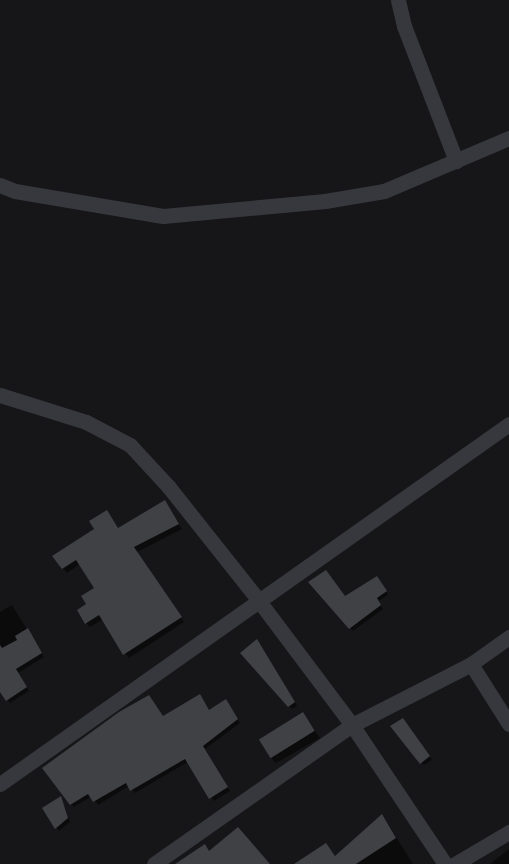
<!DOCTYPE html>
<style>
body{margin:0}
#map{position:relative;width:509px;height:864px;overflow:hidden;background:#161618;font-family:"Space Grotesk",sans-serif}
div>[style]{position:absolute}
.shadow>*{inset:0;background:#0007}
.building>*{inset:0;background:#404145;transform-origin:0 0}
.street>*{height:15px;margin:-7.5px;padding:0 7.5px;transform-origin:7.5px;border-radius:7.5px;background:#37383d}
span{translate:-50% -50%;white-space:nowrap;text-align:center;line-height:1.15;-webkit-text-stroke:5px #111113;paint-order:stroke}
</style>
<div id="map">
<div class="shadow">
<i style="clip-path:polygon(164px 502px,182px 529px,137px 552px,184px 622px,129px 658px,103px 619px,90px 627px,86px 623px,88px 604px,96px 588px,80px 564px,67px 573px,63px 568px,107px 512px,119px 529px)"></i>
<i style="clip-path:polygon(379px 580px,388px 595px,378px 601px,383px 609px,353px 631px,311px 582px,345px 598px)"></i>
<i style="clip-path:polygon(12px 605px,44px 657px,18px 673px,29px 691px,10px 703px,0 690px,0 612px)"></i>
<i style="clip-path:polygon(260px 644px,297px 706px,292px 709px,242px 653px)"></i>
<i style="clip-path:polygon(200px 696px,210px 712px,229px 704px,240px 723px,205px 749px,230px 791px,214px 801px,188px 762px,135px 793px,129px 786px,98px 805px,92px 796px,74px 807px,71px 804px,164px 717px)"></i>
<i style="clip-path:polygon(303px 714px,320px 738px,276px 763px,270px 757px)"></i>
<i style="clip-path:polygon(406px 722px,432px 760px,424px 765px,422px 763px)"></i>
<i style="clip-path:polygon(61px 798px,70px 822px,59px 831px,44px 808px)"></i>
<i style="clip-path:polygon(385px 819px,413px 864px,297px 864px,326px 844px,336px 857px)"></i>
<i style="clip-path:polygon(509px 849px,509px 864px,491px 864px,491px 863px)"></i>
</div>
<div class="building">
<i style="clip-path:polygon(165px 500px,179px 524px,134px 547px,182px 617px,123px 655px,99px 615px,85px 624px,77px 610px,86px 604px,81px 596px,94px 588px,76px 560px,62px 569px,52px 556px,94px 529px,89px 521px,107px 510px,118px 528px)"></i>
<i style="clip-path:polygon(326px 570px,345px 596px,377px 576px,387px 591px,377px 598px,381px 605px,349px 629px,308px 582px)"></i>
<i style="clip-path:polygon(28px 628px,42px 653px,16px 669px,27px 687px,6px 701px,0 692px,0 645px,2px 648px,17px 640px,15px 636px)"></i>
<i style="clip-path:polygon(257px 639px,295px 702px,288px 707px,240px 653px)"></i>
<i style="clip-path:polygon(200px 694px,209px 710px,226px 699px,238px 719px,203px 746px,228px 787px,209px 799px,185px 759px,130px 791px,126px 783px,93px 802px,88px 794px,70px 805px,42px 768px,119px 712px,149px 695px,163px 716px)"></i>
<i style="left:303px;top:712px;width:22px;height:52px;rotate:58deg"></i>
<i style="clip-path:polygon(403px 718px,430px 756px,420px 764px,390px 726px)"></i>
<i style="clip-path:polygon(61px 796px,68px 818px,55px 829px,42px 808px)"></i>
<i style="clip-path:polygon(382px 814px,396px 838px,356px 864px,294px 864px,326px 843px,335px 856px)"></i>
<i style="clip-path:polygon(238px 827px,270px 864px,175px 864px,205px 844px,209px 851px)"></i>
</div>
<div class="street">
<i style="left:398px;top:0;width:27px;rotate:77deg"></i>
<i style="left:404px;top:26px;width:145px;rotate:68.9deg"></i>
<i style="left:0;top:185px;width:16px;rotate:22deg"></i>
<i style="left:15px;top:191px;width:150px;rotate:9.6deg"></i>
<i style="left:163px;top:216px;width:163px;rotate:-5.3deg"></i>
<i style="left:325px;top:201px;width:60px;rotate:-9.6deg"></i>
<i style="left:384px;top:191px;width:136px;rotate:-23deg"></i>
<i style="left:0;top:395px;width:90px;rotate:17.4deg"></i>
<i style="left:86px;top:422px;width:50px;rotate:27.6deg"></i>
<i style="left:130px;top:445px;width:56px;rotate:47.2deg"></i>
<i style="left:168px;top:486px;width:147px;rotate:51.6deg"></i>
<i style="left:259px;top:601px;width:155px;rotate:53.1deg"></i>
<i style="left:352px;top:725px;width:167px;rotate:56.2deg"></i>
<i style="left:471px;top:664px;width:71px;rotate:57.7deg"></i>
<i style="left:0;top:784px;width:623px;rotate:-35.27deg"></i>
<i style="left:154px;top:864px;width:242px;rotate:-35.1deg"></i>
<i style="left:352px;top:725px;width:134px;rotate:-27.1deg"></i>
<i style="left:471px;top:664px;width:47px;rotate:-35.4deg"></i>
<i style="left:455px;top:864px;width:63px;rotate:-30.7deg"></i>
</div>
</div>
